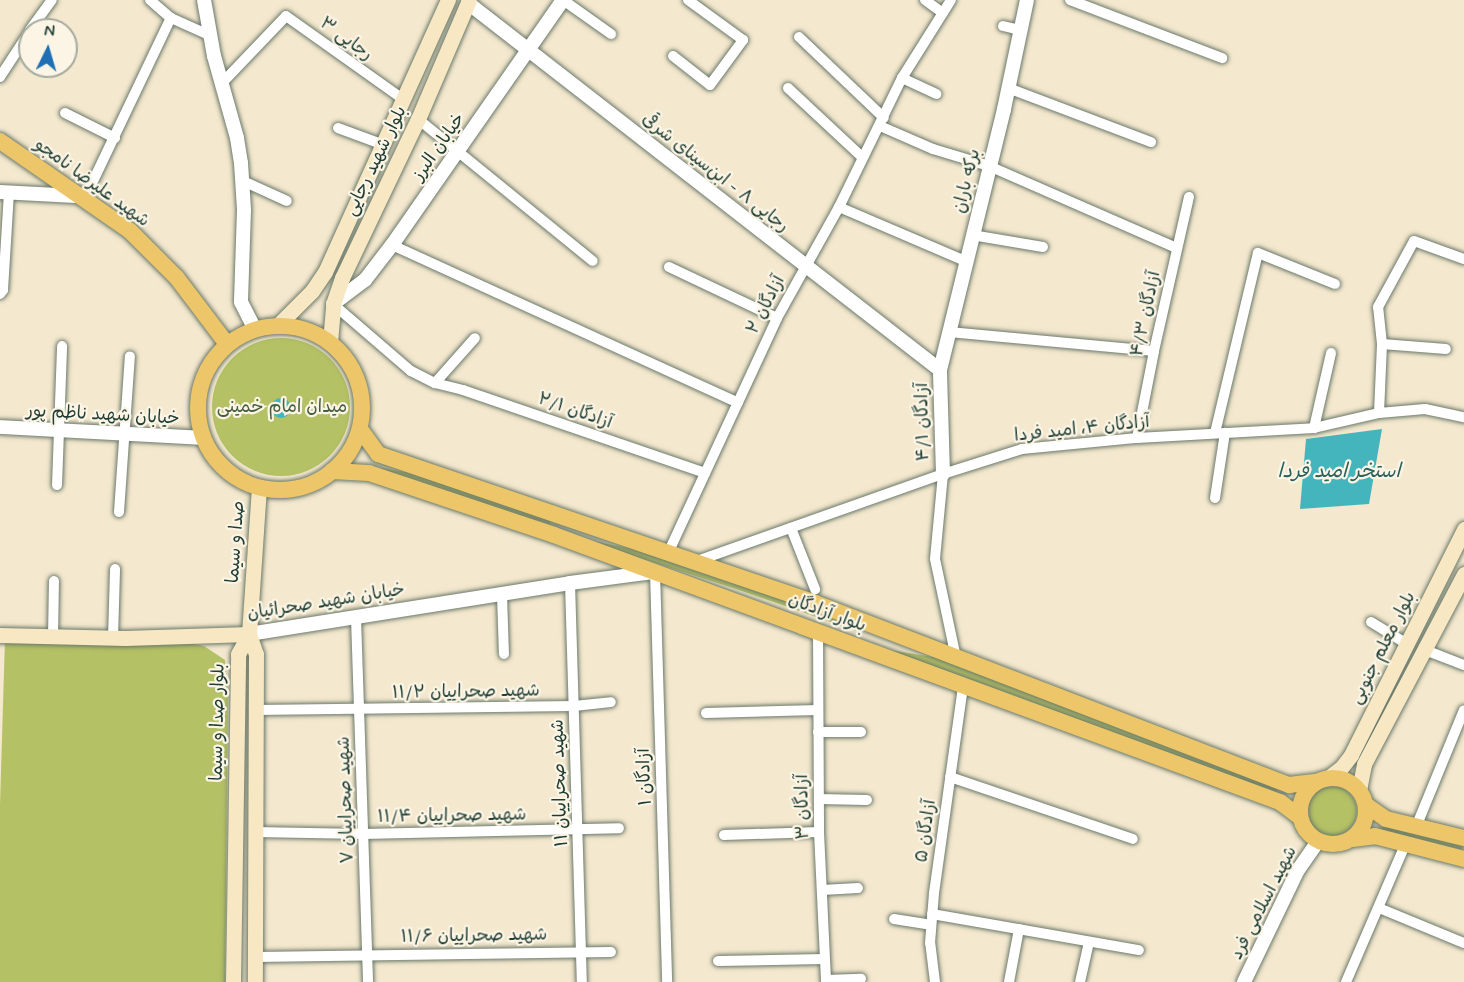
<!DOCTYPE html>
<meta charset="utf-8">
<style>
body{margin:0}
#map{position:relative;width:1464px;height:982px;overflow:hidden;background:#f4e8ce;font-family:Mynerve,"Playpen Sans Arabic",sans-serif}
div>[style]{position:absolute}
.green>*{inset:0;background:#b4c164;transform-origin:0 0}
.round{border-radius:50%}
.water>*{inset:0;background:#45b5bd}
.roads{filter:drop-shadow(0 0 2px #6a796a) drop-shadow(0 0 2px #6a796a)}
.minor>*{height:10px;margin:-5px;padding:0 5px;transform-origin:5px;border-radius:5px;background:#fff}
.tertiary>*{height:14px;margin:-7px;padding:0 7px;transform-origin:7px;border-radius:7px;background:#fff}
.secondary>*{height:15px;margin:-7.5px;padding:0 7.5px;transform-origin:7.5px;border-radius:7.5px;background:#f7e8c3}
.primary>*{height:16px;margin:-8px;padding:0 8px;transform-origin:8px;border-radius:8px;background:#ecc669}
.primary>.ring{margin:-8px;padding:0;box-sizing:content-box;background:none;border:16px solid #ecc669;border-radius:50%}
span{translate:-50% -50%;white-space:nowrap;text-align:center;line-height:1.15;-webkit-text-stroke:4.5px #fcf5e5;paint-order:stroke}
.street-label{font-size:18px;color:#1f3d34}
.park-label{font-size:18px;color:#445e40}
.water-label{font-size:20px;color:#2a615d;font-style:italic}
.north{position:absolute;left:18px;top:18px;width:60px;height:60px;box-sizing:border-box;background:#fcf5e5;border:2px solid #a4ab9e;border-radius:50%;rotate:5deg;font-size:16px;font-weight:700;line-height:24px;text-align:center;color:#1f3d34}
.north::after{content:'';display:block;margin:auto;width:21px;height:27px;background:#1f6fb2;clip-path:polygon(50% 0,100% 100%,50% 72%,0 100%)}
</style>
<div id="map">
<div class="green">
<i class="round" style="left:212px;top:338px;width:138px;height:138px"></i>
<i style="clip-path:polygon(382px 468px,410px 473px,551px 521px,550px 524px,499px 511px,380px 471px)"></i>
<i style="clip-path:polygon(581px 539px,629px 548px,832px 617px,862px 633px,733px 588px)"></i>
<i style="clip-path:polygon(5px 639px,185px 642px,204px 646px,225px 660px,228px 690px,225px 982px,0 982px,0 805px)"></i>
<i style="clip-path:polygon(890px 650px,933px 657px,1278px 786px,1274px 797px)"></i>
<i class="round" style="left:1307px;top:786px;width:50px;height:50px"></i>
<i style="left:1383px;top:823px;width:83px;height:8px;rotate:13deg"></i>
</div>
<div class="water">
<i class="round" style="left:271px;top:398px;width:20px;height:20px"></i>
<i style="clip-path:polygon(1382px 429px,1369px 504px,1300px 509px,1306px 439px)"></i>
</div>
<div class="roads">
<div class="minor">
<i style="left:150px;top:0;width:28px;rotate:41deg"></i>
<i style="left:171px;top:18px;width:44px;rotate:24.2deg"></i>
<i style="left:563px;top:0;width:59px;rotate:35.3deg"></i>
<i style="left:925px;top:0;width:22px;rotate:36deg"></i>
<i style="left:1070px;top:0;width:163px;rotate:20.9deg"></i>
<i style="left:1003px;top:26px;width:17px;rotate:13deg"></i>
<i style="left:30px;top:30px;width:37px;rotate:-54deg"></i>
<i style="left:799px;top:37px;width:117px;rotate:43.6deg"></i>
<i style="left:673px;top:56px;width:47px;rotate:38.1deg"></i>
<i style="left:710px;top:85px;width:56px;rotate:-53.7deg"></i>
<i style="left:743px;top:40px;width:68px;rotate:-144deg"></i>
<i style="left:0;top:77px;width:55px;rotate:-56.9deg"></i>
<i style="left:902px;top:78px;width:38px;rotate:25deg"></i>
<i style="left:223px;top:82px;width:91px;rotate:-46.3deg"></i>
<i style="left:286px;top:16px;width:145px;rotate:35.4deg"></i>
<i style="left:788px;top:88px;width:101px;rotate:43deg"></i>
<i style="left:1008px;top:88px;width:153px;rotate:20.7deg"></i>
<i style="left:65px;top:113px;width:56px;rotate:26.6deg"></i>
<i style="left:418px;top:119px;width:225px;rotate:39.1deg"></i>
<i style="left:880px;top:126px;width:58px;rotate:23.5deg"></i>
<i style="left:933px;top:149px;width:59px;rotate:16.9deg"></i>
<i style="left:989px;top:166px;width:205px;rotate:23.6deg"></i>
<i style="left:338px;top:128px;width:49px;rotate:20.3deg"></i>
<i style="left:243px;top:181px;width:48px;rotate:24.4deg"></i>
<i style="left:84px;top:200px;width:202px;rotate:-64.5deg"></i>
<i style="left:839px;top:207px;width:137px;rotate:23.2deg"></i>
<i style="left:972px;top:235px;width:72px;rotate:9.6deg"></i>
<i style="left:392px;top:245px;width:380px;rotate:24.5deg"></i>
<i style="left:669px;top:267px;width:119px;rotate:25.3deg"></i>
<i style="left:0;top:294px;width:5px;rotate:-53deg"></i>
<i style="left:3px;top:290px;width:98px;rotate:-86.5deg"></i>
<i style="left:333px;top:304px;width:103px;rotate:40.7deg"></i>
<i style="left:411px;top:371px;width:27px;rotate:27deg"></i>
<i style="left:435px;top:383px;width:29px;rotate:14deg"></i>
<i style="left:463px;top:390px;width:256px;rotate:18.9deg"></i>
<i style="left:949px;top:332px;width:206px;rotate:5.3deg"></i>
<i style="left:1382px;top:344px;width:64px;rotate:4.5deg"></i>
<i style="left:435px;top:383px;width:60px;rotate:-48.4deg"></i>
<i style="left:1379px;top:413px;width:69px;rotate:-87.5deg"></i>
<i style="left:1382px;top:344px;width:37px;rotate:-96deg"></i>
<i style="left:1378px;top:307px;width:75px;rotate:-61.4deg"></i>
<i style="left:1414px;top:241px;width:53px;rotate:19.8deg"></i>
<i style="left:1314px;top:428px;width:77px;rotate:-77.2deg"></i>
<i style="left:1215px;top:433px;width:185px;rotate:-76.6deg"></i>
<i style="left:1258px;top:253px;width:83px;rotate:21.9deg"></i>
<i style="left:1137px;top:438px;width:89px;rotate:-78.9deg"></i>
<i style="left:1154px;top:351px;width:158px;rotate:-77.2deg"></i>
<i style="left:943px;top:474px;width:85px;rotate:95.4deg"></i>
<i style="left:935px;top:559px;width:101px;rotate:78deg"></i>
<i style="left:57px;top:485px;width:139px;rotate:-87.9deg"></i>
<i style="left:1215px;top:498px;width:66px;rotate:-81.3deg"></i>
<i style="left:119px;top:512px;width:156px;rotate:-86deg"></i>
<i style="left:791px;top:528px;width:66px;rotate:68.5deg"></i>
<i style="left:669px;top:551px;width:257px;rotate:-65.1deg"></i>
<i style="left:777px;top:318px;width:127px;rotate:-60.8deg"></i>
<i style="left:839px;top:207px;width:144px;rotate:-64deg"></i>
<i style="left:902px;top:78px;width:92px;rotate:-57.9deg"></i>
<i style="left:697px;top:561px;width:261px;rotate:-19.5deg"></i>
<i style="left:943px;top:474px;width:83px;rotate:-17.6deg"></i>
<i style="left:1022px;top:449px;width:116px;rotate:-5.5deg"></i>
<i style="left:1137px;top:438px;width:177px;rotate:-3.2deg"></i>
<i style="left:1314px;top:428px;width:67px;rotate:-13deg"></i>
<i style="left:1379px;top:413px;width:46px;rotate:-5deg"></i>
<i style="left:1425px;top:409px;width:40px;rotate:12deg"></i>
<i style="left:655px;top:572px;width:410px;rotate:88.3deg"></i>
<i style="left:570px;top:583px;width:399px;rotate:88.3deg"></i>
<i style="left:502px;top:595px;width:59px;rotate:88.1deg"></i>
<i style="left:356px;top:618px;width:364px;rotate:88.1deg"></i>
<i style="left:1371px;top:622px;width:42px;rotate:31.4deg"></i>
<i style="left:818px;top:631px;width:201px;rotate:89.7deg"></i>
<i style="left:819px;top:832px;width:150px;rotate:87.3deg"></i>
<i style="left:53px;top:637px;width:56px;rotate:-89deg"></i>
<i style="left:113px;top:638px;width:69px;rotate:-88.3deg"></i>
<i style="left:1425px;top:650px;width:42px;rotate:21deg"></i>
<i style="left:256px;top:710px;width:318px;rotate:-0.7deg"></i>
<i style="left:574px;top:706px;width:37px;rotate:-6deg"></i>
<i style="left:706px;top:713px;width:112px;rotate:-1.5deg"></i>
<i style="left:818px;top:732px;width:43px"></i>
<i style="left:950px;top:777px;width:193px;rotate:18.7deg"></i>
<i style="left:819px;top:799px;width:48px;rotate:1.2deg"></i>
<i style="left:1416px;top:827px;width:126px;rotate:-67.7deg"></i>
<i style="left:255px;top:832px;width:108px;rotate:1.1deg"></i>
<i style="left:363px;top:834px;width:256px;rotate:-1.3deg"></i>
<i style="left:724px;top:835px;width:95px;rotate:-1.8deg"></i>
<i style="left:822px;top:890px;width:36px;rotate:-3deg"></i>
<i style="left:1379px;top:908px;width:92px;rotate:22.4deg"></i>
<i style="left:932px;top:914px;width:210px;rotate:9.9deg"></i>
<i style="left:894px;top:919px;width:37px;rotate:9deg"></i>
<i style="left:256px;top:957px;width:355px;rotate:-0.8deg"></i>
<i style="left:718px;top:961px;width:106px;rotate:-1.1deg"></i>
<i style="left:826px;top:980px;width:35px;rotate:-2deg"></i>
<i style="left:935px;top:982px;width:39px;rotate:-97deg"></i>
<i style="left:930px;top:943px;width:50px;rotate:-85.4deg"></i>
<i style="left:934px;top:893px;width:209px;rotate:-82deg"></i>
<i style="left:1009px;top:982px;width:54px;rotate:-79.3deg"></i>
<i style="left:1080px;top:982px;width:41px;rotate:-77.3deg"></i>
<i style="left:1346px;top:982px;width:149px;rotate:-66.7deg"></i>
</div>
<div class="tertiary">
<i style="left:204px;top:0;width:57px;rotate:79.9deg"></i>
<i style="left:214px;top:56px;width:85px;rotate:74.3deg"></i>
<i style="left:237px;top:138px;width:25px;rotate:81deg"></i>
<i style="left:241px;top:163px;width:47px;rotate:86.3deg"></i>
<i style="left:244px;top:210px;width:92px;rotate:91.9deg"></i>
<i style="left:241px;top:302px;width:30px;rotate:63deg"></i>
<i style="left:468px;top:3px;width:598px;rotate:37.87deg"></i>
<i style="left:0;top:192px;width:76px;rotate:3deg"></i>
<i style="left:333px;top:304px;width:40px;rotate:-37deg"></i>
<i style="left:365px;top:280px;width:44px;rotate:-52.4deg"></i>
<i style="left:392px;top:245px;width:299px;rotate:-55.1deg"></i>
<i style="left:0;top:427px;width:203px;rotate:3.1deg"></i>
<i style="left:943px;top:474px;width:104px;rotate:-91.7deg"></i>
<i style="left:940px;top:370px;width:269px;rotate:-76.2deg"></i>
<i style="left:1004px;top:109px;width:111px;rotate:-78.1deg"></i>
<i style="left:249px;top:634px;width:325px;rotate:-9deg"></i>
<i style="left:570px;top:583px;width:84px;rotate:-7.5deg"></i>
<i style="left:1244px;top:982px;width:124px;rotate:-64.3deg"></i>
<i style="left:1298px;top:870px;width:35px;rotate:-55deg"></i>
</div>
<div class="secondary">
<i style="left:277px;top:326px;width:49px;rotate:-45deg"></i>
<i style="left:312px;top:291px;width:23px;rotate:-56deg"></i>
<i style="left:325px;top:272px;width:299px;rotate:-65.7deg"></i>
<i style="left:330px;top:342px;width:38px;rotate:-85deg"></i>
<i style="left:333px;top:304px;width:28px;rotate:-71deg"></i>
<i style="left:342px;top:278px;width:176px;rotate:-64.5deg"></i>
<i style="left:418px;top:119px;width:129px;rotate:-66.8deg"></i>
<i style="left:249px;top:634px;width:21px;rotate:71deg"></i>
<i style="left:256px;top:654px;width:328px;rotate:90.2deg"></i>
<i style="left:0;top:635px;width:125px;rotate:1.4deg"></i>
<i style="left:125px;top:638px;width:124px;rotate:-1.8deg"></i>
<i style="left:1328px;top:778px;width:16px;rotate:-38deg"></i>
<i style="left:1341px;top:768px;width:16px;rotate:-52deg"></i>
<i style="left:1351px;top:755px;width:253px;rotate:-63.4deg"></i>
<i style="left:1359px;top:790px;width:26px;rotate:-79deg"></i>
<i style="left:1364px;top:764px;width:215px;rotate:-62.2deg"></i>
<i style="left:233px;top:982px;width:328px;rotate:-89.1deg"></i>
<i style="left:238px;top:654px;width:23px;rotate:-61deg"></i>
<i style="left:249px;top:634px;width:147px;rotate:-86.1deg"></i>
</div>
<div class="primary">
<i style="left:0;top:141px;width:158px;rotate:34.7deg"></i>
<i style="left:130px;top:231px;width:66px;rotate:45deg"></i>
<i style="left:177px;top:278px;width:83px;rotate:52.9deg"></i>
<i class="ring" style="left:198px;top:326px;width:148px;height:148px"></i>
<i style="left:360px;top:429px;width:31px;rotate:54deg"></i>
<i style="left:378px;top:454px;width:462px;rotate:18.8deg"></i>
<i style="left:815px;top:603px;width:508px;rotate:21.01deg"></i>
<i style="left:1289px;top:785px;width:26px;rotate:-7deg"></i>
<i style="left:332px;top:471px;width:37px;rotate:3deg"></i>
<i style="left:369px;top:473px;width:195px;rotate:18.5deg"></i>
<i style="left:554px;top:535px;width:774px;rotate:20.19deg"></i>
<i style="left:1280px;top:802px;width:25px;rotate:37deg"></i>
<i class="ring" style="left:1300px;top:778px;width:50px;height:50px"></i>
<i style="left:1366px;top:805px;width:24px;rotate:35deg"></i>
<i style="left:1386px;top:819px;width:80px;rotate:13.7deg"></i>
<i style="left:1352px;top:839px;width:23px;rotate:-7deg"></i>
<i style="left:1375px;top:836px;width:92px;rotate:14.5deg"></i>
</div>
</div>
<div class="street-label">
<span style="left:346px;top:39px;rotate:36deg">رجایی ۳</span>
<span style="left:439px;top:147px;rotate:-55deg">خیابان البرز</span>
<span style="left:376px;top:161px;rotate:-64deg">بلوار شهید رجایی</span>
<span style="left:715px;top:173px;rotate:38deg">رجایی ۸ - ابن‌سینای شرقی</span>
<span style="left:967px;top:181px;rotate:-76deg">برکه باران</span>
<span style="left:92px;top:183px;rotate:36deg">شهید علیرضا نامجو</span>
<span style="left:766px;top:305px;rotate:-63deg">آزادگان ۲</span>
<span style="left:1146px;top:314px;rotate:-78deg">آزادگان ۴/۳</span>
<span style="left:575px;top:411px;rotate:19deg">آزادگان ۲/۱</span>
<span style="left:103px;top:415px;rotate:3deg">خیابان شهید ناظم پور</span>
<span style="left:923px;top:422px;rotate:-91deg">آزادگان ۴/۱</span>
<span style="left:1082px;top:429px;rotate:-6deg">آزادگان ۴، امید فردا</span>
<span style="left:236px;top:542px;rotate:-86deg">صدا و سیما</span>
<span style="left:326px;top:602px;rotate:-9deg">خیابان شهید صحرائیان</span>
<span style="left:827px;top:613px;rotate:20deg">بلوار آزادگان</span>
<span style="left:1383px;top:648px;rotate:-63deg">بلوار معلم جنوبی</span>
<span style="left:466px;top:692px;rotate:-1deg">شهید صحراییان ۱۱/۲</span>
<span style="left:218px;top:722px;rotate:-89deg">بلوار صدا و سیما</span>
<span style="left:645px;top:777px;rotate:-92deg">آزادگان ۱</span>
<span style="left:560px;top:783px;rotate:-92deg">شهید صحراییان ۱۱</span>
<span style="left:346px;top:800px;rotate:-92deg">شهید صحراییان ۷</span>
<span style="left:803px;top:807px;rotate:-91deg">آزادگان ۳</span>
<span style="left:452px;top:816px;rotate:-1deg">شهید صحراییان ۱۱/۴</span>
<span style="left:926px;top:831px;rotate:-82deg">آزادگان ۵</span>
<span style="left:1264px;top:903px;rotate:-63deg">شهید اسلامی فرد</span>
<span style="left:474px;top:936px;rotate:-1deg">شهید صحراییان ۱۱/۶</span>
</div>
<div class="park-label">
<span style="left:282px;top:407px">میدان امام خمینی</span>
</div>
<div class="water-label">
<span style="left:1339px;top:471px">استخر امید فردا</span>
</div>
<div class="north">N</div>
</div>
